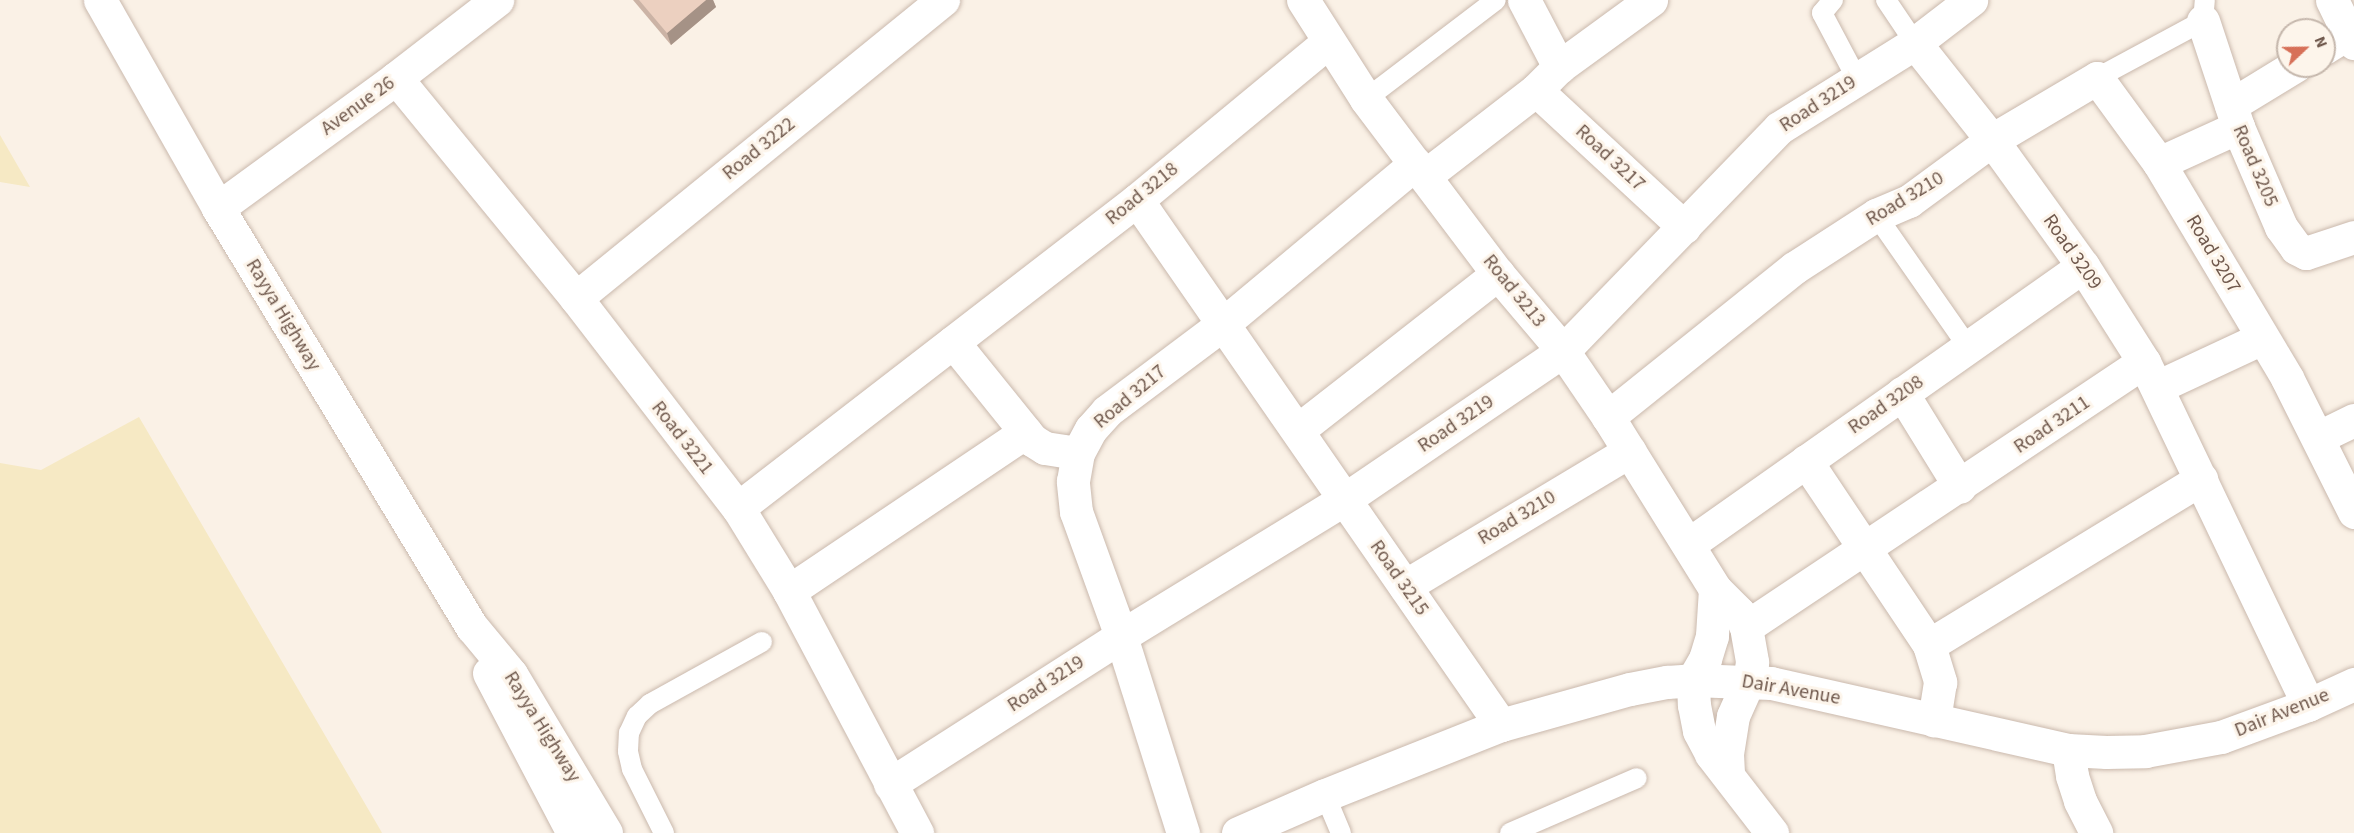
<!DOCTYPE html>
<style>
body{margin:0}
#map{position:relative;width:2354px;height:833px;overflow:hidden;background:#faf1e6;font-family:"Source Sans 3",sans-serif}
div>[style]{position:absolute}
.sand>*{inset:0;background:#f6e9c4}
.roads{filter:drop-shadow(0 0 2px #cab9ad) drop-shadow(0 0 2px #cab9ad)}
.lane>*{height:20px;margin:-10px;padding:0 10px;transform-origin:10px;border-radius:10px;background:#fff}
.street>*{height:33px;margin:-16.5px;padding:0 16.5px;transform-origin:16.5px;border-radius:16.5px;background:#fff}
.secondary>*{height:33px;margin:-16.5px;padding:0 16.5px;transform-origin:16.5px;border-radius:16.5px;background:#fff}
.wall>*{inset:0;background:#cbb3a5}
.shaded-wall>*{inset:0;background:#a59286}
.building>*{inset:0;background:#ecd0c0}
span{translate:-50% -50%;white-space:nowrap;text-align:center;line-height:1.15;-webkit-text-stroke:6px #fdf5eb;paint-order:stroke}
.street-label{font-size:20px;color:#70594d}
.north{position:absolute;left:2276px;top:18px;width:60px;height:60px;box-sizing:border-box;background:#fdf5eb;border:2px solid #c5b7ac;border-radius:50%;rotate:68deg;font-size:16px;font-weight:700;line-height:24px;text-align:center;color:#70594d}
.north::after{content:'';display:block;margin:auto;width:21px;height:27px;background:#d77058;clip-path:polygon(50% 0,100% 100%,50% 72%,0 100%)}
</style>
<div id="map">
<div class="sand">
<i style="clip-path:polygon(0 135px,30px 187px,0 182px)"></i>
<i style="clip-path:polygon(139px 417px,381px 831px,382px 833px,0 833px,0 463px,41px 470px)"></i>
</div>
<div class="roads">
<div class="lane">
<i style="left:1833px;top:0;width:17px;rotate:130deg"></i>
<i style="left:1822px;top:13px;width:75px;rotate:62.1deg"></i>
<i style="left:1886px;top:0;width:52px;rotate:56deg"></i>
<i style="left:2097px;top:78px;width:120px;rotate:-28.3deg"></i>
<i style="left:2203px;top:21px;width:21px;rotate:-85deg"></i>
<i style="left:1366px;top:99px;width:163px;rotate:-37.3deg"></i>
<i style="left:1876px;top:215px;width:161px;rotate:55.1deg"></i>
<i style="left:1325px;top:795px;width:41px;rotate:67.2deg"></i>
<i style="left:664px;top:833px;width:72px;rotate:-116.6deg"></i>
<i style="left:632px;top:769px;width:18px;rotate:-103deg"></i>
<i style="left:628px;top:751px;width:18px;rotate:-87deg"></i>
<i style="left:629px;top:733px;width:19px;rotate:-65deg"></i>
<i style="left:637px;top:716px;width:18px;rotate:-43deg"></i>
<i style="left:650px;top:704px;width:128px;rotate:-29deg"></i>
<i style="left:1510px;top:833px;width:138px;rotate:-23.4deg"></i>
</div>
<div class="street">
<i style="left:1303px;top:0;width:117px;rotate:57.5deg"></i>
<i style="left:1366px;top:99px;width:219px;rotate:53deg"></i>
<i style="left:1498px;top:274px;width:101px;rotate:49.8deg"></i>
<i style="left:1563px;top:351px;width:80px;rotate:55.7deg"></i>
<i style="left:1608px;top:417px;width:203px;rotate:58.1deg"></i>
<i style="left:1715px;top:589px;width:34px;rotate:45deg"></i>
<i style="left:1739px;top:613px;width:16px;rotate:63deg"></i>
<i style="left:1746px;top:627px;width:36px;rotate:80deg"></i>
<i style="left:1752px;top:662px;width:18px;rotate:99deg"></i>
<i style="left:1749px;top:680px;width:39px;rotate:114deg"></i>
<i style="left:1733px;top:716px;width:38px;rotate:99deg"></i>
<i style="left:1727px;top:754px;width:20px;rotate:87deg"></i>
<i style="left:1524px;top:0;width:76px;rotate:62.4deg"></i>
<i style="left:2332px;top:0;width:37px;rotate:64deg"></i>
<i style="left:2203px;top:21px;width:112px;rotate:71.7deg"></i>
<i style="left:2238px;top:127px;width:109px;rotate:66.7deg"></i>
<i style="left:2281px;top:227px;width:26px;rotate:54deg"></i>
<i style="left:2296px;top:248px;width:11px;rotate:27deg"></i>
<i style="left:2306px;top:253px;width:51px;rotate:-18.4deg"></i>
<i style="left:1915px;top:43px;width:124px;rotate:51.6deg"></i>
<i style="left:1992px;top:140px;width:155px;rotate:54.2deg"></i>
<i style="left:2083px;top:266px;width:114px;rotate:57.6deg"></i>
<i style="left:2144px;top:362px;width:380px;rotate:64.4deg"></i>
<i style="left:2324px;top:48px;width:28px;rotate:-32deg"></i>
<i style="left:2348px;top:33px;width:12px;rotate:59deg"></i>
<i style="left:396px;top:78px;width:284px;rotate:50.7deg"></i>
<i style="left:576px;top:298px;width:265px;rotate:52.4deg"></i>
<i style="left:738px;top:508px;width:97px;rotate:58.4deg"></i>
<i style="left:789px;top:591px;width:274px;rotate:62.1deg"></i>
<i style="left:1536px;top:90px;width:202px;rotate:42.8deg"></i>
<i style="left:2231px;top:105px;width:75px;rotate:-31.4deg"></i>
<i style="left:2159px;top:163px;width:87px;rotate:-24.5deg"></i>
<i style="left:1426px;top:175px;width:139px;rotate:-37.7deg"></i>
<i style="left:1536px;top:90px;width:33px;rotate:-45deg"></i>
<i style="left:1559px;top:67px;width:114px;rotate:-36.1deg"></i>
<i style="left:1137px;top:200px;width:639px;rotate:55.27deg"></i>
<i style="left:218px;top:208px;width:220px;rotate:-36.1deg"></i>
<i style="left:396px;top:78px;width:128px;rotate:-37.7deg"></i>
<i style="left:576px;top:298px;width:473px;rotate:-39.1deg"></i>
<i style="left:953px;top:342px;width:126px;rotate:51.1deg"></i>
<i style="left:1032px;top:440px;width:15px;rotate:32deg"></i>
<i style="left:1045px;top:448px;width:33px;rotate:9deg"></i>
<i style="left:2157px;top:387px;width:116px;rotate:-25deg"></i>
<i style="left:1902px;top:393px;width:110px;rotate:58.3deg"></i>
<i style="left:1608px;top:417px;width:238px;rotate:-38.7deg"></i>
<i style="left:1794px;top:268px;width:98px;rotate:-32.9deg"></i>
<i style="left:1876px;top:215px;width:36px;rotate:-23deg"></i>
<i style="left:1909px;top:201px;width:103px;rotate:-36.3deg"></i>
<i style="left:1992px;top:140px;width:122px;rotate:-30.6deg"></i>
<i style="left:2097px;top:78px;width:105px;rotate:53.9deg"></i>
<i style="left:2159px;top:163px;width:250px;rotate:59.2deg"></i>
<i style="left:2287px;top:378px;width:150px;rotate:63.4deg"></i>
<i style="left:1298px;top:430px;width:254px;rotate:-38deg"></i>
<i style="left:2319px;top:437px;width:39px;rotate:-26deg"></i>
<i style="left:1806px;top:461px;width:221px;rotate:56.2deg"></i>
<i style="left:1929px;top:645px;width:39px;rotate:73deg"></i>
<i style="left:1940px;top:682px;width:39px;rotate:99deg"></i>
<i style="left:738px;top:508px;width:504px;rotate:-37.67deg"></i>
<i style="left:1137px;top:200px;width:248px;rotate:-39.6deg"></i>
<i style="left:1689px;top:544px;width:482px;rotate:-35.2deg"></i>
<i style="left:1405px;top:586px;width:262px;rotate:-31deg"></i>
<i style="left:1715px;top:589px;width:47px;rotate:93.7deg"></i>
<i style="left:1712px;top:636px;width:24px;rotate:107deg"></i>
<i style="left:1705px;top:659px;width:24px;rotate:120deg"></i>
<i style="left:1693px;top:680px;width:25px;rotate:88deg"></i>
<i style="left:1694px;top:705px;width:26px;rotate:79deg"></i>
<i style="left:1699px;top:731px;width:26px;rotate:62deg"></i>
<i style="left:1711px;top:754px;width:100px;rotate:52.3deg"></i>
<i style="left:789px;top:591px;width:285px;rotate:-33.9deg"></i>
<i style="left:1746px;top:627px;width:478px;rotate:-33.7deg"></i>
<i style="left:1929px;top:645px;width:319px;rotate:-31.4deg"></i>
<i style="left:2068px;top:750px;width:26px;rotate:81deg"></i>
<i style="left:2072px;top:776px;width:26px;rotate:72deg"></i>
<i style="left:2080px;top:801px;width:36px;rotate:63deg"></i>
<i style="left:890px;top:784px;width:274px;rotate:-32.6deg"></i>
<i style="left:1121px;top:636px;width:263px;rotate:-31.5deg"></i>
<i style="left:1345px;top:499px;width:263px;rotate:-34.2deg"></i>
<i style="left:1563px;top:351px;width:310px;rotate:-45.9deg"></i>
<i style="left:1779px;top:128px;width:160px;rotate:-32deg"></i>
<i style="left:1915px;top:43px;width:71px;rotate:-37.5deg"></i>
<i style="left:1183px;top:833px;width:207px;rotate:-107.5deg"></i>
<i style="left:1121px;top:636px;width:132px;rotate:-109.9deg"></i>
<i style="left:1076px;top:512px;width:31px;rotate:-96deg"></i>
<i style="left:1073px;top:481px;width:28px;rotate:-80deg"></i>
<i style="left:1078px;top:453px;width:27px;rotate:-62deg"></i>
<i style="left:1091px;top:429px;width:24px;rotate:-48deg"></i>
<i style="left:1107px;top:411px;width:146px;rotate:-36.9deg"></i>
<i style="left:1224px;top:323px;width:249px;rotate:-39.8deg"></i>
<i style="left:1238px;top:833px;width:95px;rotate:-23.6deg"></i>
<i style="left:1325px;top:795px;width:189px;rotate:-21.7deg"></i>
<i style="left:1501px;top:725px;width:134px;rotate:-15.6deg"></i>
<i style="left:1630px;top:689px;width:38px;rotate:-11deg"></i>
<i style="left:1667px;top:682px;width:26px;rotate:-4deg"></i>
<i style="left:1693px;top:680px;width:78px;rotate:2.2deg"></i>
<i style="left:1771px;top:683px;width:304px;rotate:12.7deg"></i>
<i style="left:2068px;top:750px;width:38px;rotate:3deg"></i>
<i style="left:2106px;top:752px;width:39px;rotate:-1deg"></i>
<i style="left:2145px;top:751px;width:77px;rotate:-10.4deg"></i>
<i style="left:2221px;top:737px;width:93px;rotate:-20.2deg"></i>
<i style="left:2308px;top:705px;width:51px;rotate:-24.5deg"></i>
</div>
<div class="secondary">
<i style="left:100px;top:0;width:239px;rotate:60.4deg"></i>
<i style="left:218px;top:208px;width:490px;rotate:58.8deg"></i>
<i style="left:472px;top:627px;width:61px;rotate:50.3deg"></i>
<i style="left:511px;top:674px;width:185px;rotate:59.1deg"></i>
<i style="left:489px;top:673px;width:181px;rotate:62.3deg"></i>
</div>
</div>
<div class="wall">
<i style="clip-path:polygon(633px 0,713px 0,716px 7px,671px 45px)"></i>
</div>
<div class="shaded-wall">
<i style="clip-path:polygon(706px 0,713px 0,716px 7px,671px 45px,667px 33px)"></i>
</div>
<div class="building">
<i style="clip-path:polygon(639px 0,706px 0,667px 33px)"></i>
</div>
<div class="street-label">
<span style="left:1818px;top:104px;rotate:-33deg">Road 3219</span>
<span style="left:358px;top:106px;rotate:-36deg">Avenue 26</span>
<span style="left:759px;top:149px;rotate:-39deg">Road 3222</span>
<span style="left:1610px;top:158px;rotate:43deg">Road 3217</span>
<span style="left:2255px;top:166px;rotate:67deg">Road 3205</span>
<span style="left:1142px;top:194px;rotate:-39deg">Road 3218</span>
<span style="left:1905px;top:199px;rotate:-31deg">Road 3210</span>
<span style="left:2072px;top:252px;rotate:55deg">Road 3209</span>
<span style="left:2213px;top:254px;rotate:59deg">Road 3207</span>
<span style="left:1514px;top:291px;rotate:51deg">Road 3213</span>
<span style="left:283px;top:315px;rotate:59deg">Rayya Highway</span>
<span style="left:1130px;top:397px;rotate:-40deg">Road 3217</span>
<span style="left:1886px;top:405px;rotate:-35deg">Road 3208</span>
<span style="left:1456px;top:424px;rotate:-34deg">Road 3219</span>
<span style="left:2052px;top:425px;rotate:-34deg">Road 3211</span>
<span style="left:682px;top:438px;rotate:52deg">Road 3221</span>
<span style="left:1517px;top:518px;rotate:-31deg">Road 3210</span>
<span style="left:1399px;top:578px;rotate:55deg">Road 3215</span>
<span style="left:1046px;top:684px;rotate:-33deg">Road 3219</span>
<span style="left:1791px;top:690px;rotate:10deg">Dair Avenue</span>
<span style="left:2282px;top:713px;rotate:-22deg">Dair Avenue</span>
<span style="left:542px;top:727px;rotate:58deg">Rayya Highway</span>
</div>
<div class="north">N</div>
</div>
